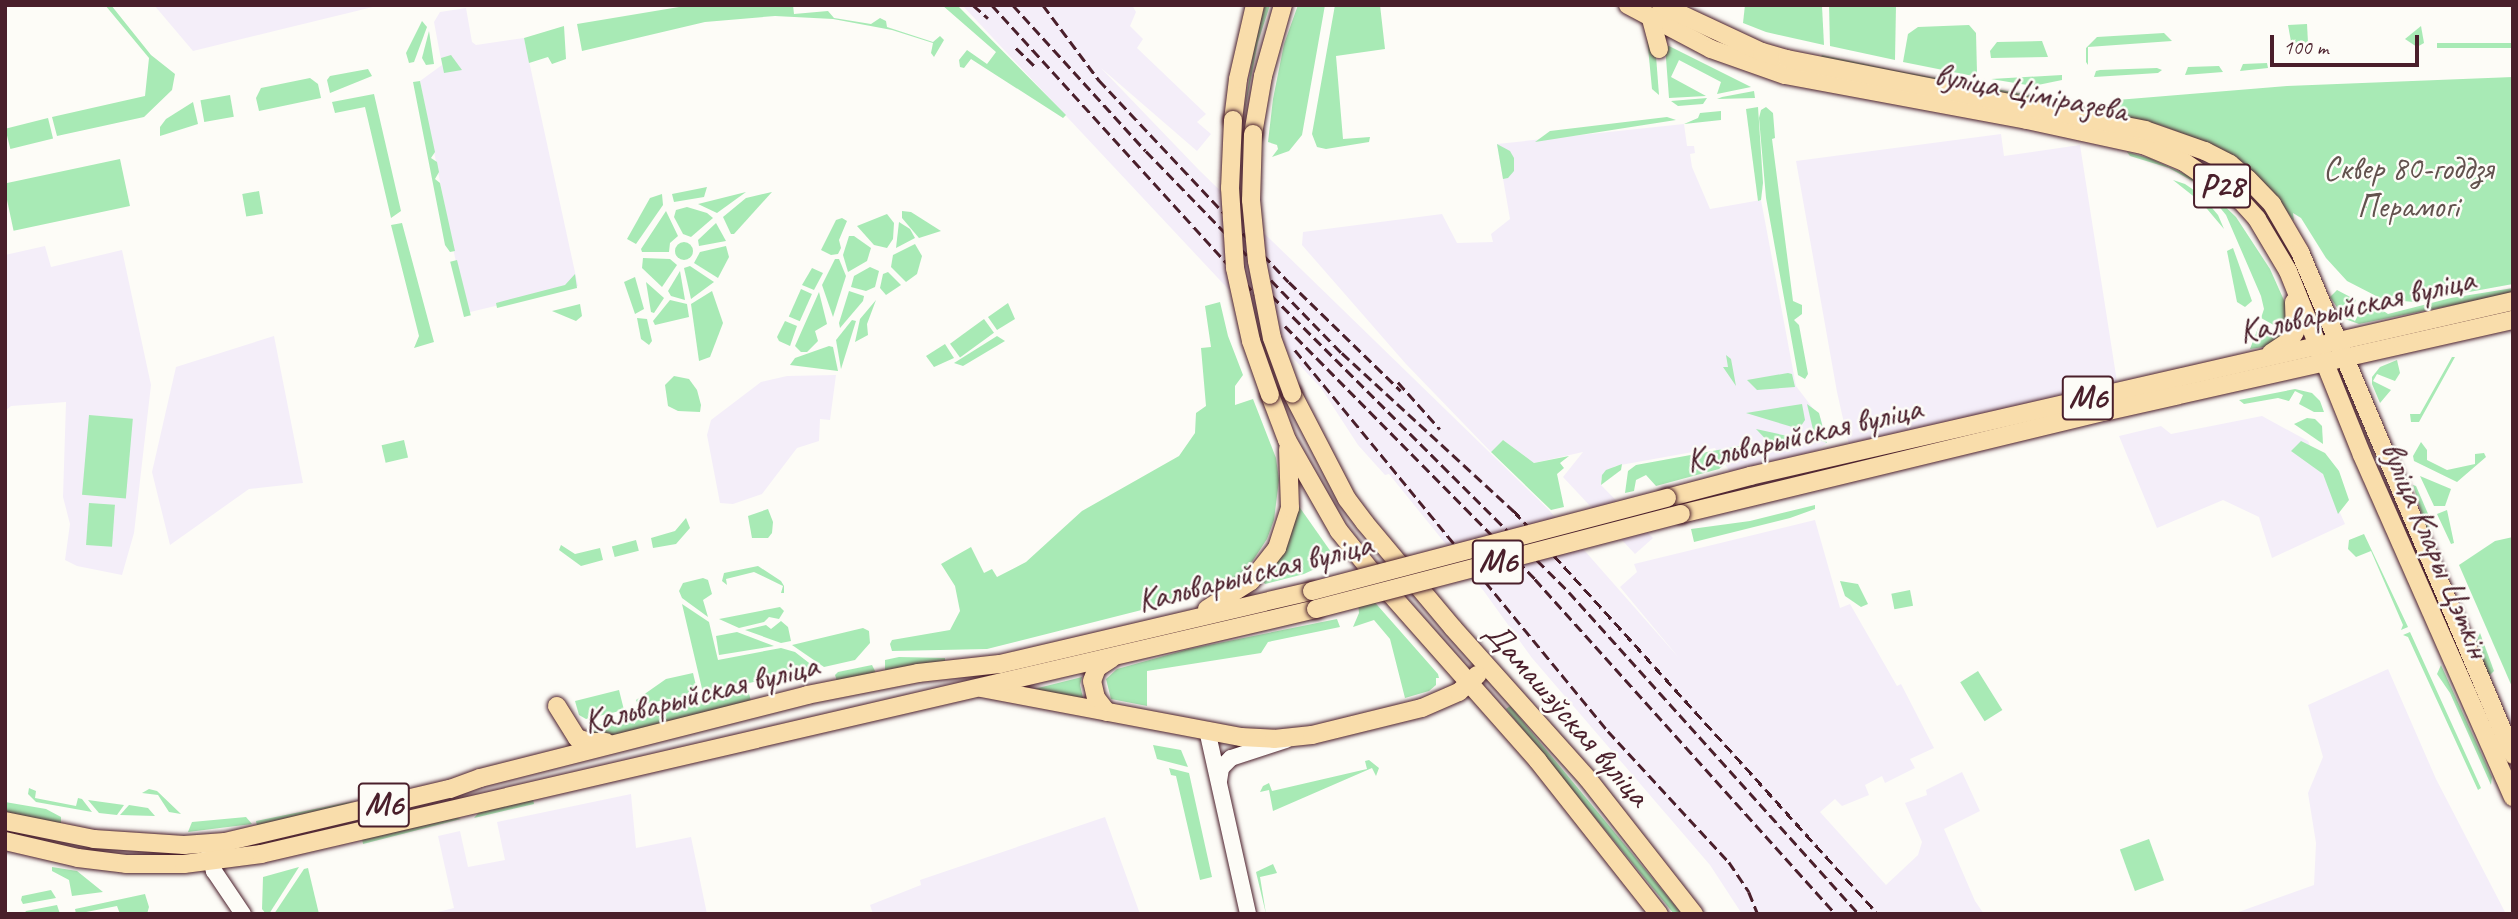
<!DOCTYPE html>
<meta charset="utf-8">
<style>
body{margin:0}
#map{position:relative;width:2518px;height:919px;overflow:hidden;background:#fdfcf7;font-family:Caveat,sans-serif}
div>[style]{position:absolute}
.built>*{inset:0;background:#f4eef9}
.green>*{inset:0;background:#a8eab5;transform-origin:0 0}
.round{border-radius:50%}
.roads{filter:drop-shadow(0 0 2px #4a1f2b) drop-shadow(0 0 2px #4a1f2b)}
.secondary>*{height:16px;margin:-8px;padding:0 8px;transform-origin:8px;border-radius:8px;background:#fdfcf7}
.primary>*{height:18px;margin:-9px;padding:0 9px;transform-origin:9px;border-radius:9px;background:#f9ddab}
.rail>*{height:2.5px;margin-top:-1.25px;transform-origin:0;background:repeating-linear-gradient(90deg,#4a1f2b 0 10px,transparent 0 15px)}
.bridges{filter:drop-shadow(0 0 2px #4a1f2b) drop-shadow(0 0 2px #4a1f2b)}
.primary-bridge>*{height:18px;margin:-9px;padding:0 9px;transform-origin:9px;border-radius:9px;background:#f9ddab}
span{translate:-50% -50%;white-space:nowrap;text-align:center;line-height:1.15;-webkit-text-stroke:5px #fdfcf7;paint-order:stroke}
.shield-label span{padding:2px 5px;background:#fdfcf7;border:2px solid;border-radius:5px;-webkit-text-stroke-width:0}
.shield-label{font-size:32px;color:#4a1f2b;font-weight:700}
.street-label{font-size:33px;color:#4a1f2b}
.park-label{font-size:33px;color:#62524e}
.frame{position:absolute;inset:0;border:7px solid #4a1f2b;pointer-events:none}
.scale{position:absolute;left:2270px;top:35px;width:149px;height:32px;box-sizing:border-box;border:4px solid #4a1f2b;border-top:0;padding-left:9px;font-size:21px;line-height:24px;white-space:nowrap;color:#4a1f2b;-webkit-text-stroke:5px #fdfcf7;paint-order:stroke}
</style>
<div id="map">
<div class="built">
<i style="clip-path:polygon(154px 5px,381px 5px,193px 51px)"></i>
<i style="clip-path:polygon(962px 5px,1132px 5px,1136px 12px,1130px 26px,1143px 39px,1137px 48px,1206px 114px,1197px 122px,1211px 134px,1197px 151px,1101px 68px,1199px 170px,1548px 509px,1679px 658px,1620px 587px,1637px 572px,1634px 564px,1815px 520px,1840px 608px,1850px 604px,1897px 686px,1901px 684px,1934px 748px,1910px 759px,1915px 768px,1885px 783px,1882px 776px,1865px 785px,1869px 795px,1842px 806px,1835px 799px,1820px 812px,1886px 885px,1918px 855px,1922px 842px,1905px 803px,1927px 795px,1926px 790px,1962px 772px,1980px 811px,1944px 829px,1975px 901px,1984px 914px,1742px 914px,1710px 865px,1532px 658px,1483px 590px,1389px 474px,1385px 475px,1358px 445px,1321px 388px)"></i>
<i style="clip-path:polygon(466px 8px,472px 42px,476px 45px,524px 38px,578px 286px,466px 313px,420px 81px,442px 65px,434px 22px,440px 12px)"></i>
<i style="clip-path:polygon(1684px 124px,1687px 146px,1694px 146px,1695px 153px,1690px 154px,1692px 167px,1710px 209px,1761px 200px,1796px 386px,1821px 419px,1827px 443px,1816px 451px,1730px 472px,1715px 448px,1615px 466px,1601px 479px,1601px 485px,1653px 538px,1635px 554px,1563px 477px,1583px 452px,1534px 463px,1503px 440px,1491px 452px,1406px 364px,1302px 245px,1303px 232px,1442px 214px,1457px 243px,1493px 242px,1491px 234px,1510px 219px,1497px 144px)"></i>
<i style="clip-path:polygon(2001px 134px,2004px 156px,2080px 145px,2117px 382px,1854px 448px,1848px 441px,1837px 392px,1796px 161px)"></i>
<i style="clip-path:polygon(45px 246px,51px 267px,122px 250px,151px 385px,134px 533px,122px 575px,77px 566px,65px 560px,70px 524px,63px 497px,66px 402px,11px 406px,5px 411px,5px 255px)"></i>
<i style="clip-path:polygon(274px 336px,303px 483px,249px 489px,170px 545px,152px 472px,176px 367px)"></i>
<i style="clip-path:polygon(836px 375px,830px 420px,820px 419px,819px 441px,797px 448px,762px 494px,733px 504px,720px 503px,707px 435px,711px 420px,761px 382px,787px 376px)"></i>
<i style="clip-path:polygon(2262px 416px,2308px 441px,2345px 524px,2272px 558px,2259px 517px,2223px 500px,2157px 528px,2119px 436px,2161px 426px,2171px 434px)"></i>
<i style="clip-path:polygon(2388px 669px,2436px 779px,2506px 914px,2233px 914px,2314px 885px,2316px 843px,2308px 793px,2323px 757px,2308px 705px)"></i>
<i style="clip-path:polygon(631px 794px,636px 848px,691px 837px,707px 914px,430px 914px,454px 908px,438px 836px,460px 831px,468px 867px,505px 860px,497px 822px)"></i>
<i style="clip-path:polygon(1105px 817px,1140px 914px,873px 914px,870px 905px,921px 885px,920px 880px)"></i>
</div>
<div class="green">
<i style="clip-path:polygon(105px 5px,111px 5px,151px 55px,175px 74px,172px 90px,144px 117px,57px 136px,52px 117px,145px 96px,149px 58px)"></i>
<i style="clip-path:polygon(691px 5px,793px 5px,794px 14px,828px 11px,834px 18px,871px 24px,880px 18px,886px 21px,887px 27px,933px 42px,940px 36px,944px 40px,934px 57px,931px 53px,933px 43px,892px 30px,833px 19px,775px 16px,705px 22px,582px 51px,577px 24px)"></i>
<i style="clip-path:polygon(942px 5px,957px 5px,1066px 115px,1063px 118px,971px 59px,964px 68px,960px 67px,959px 60px,967px 50px,987px 64px,996px 52px)"></i>
<i style="clip-path:polygon(1265px 5px,1270px 5px,1258px 42px,1244px 114px,1255px 41px)"></i>
<i style="clip-path:polygon(1298px 5px,1325px 5px,1302px 135px,1289px 151px,1272px 157px,1278px 149px,1277px 145px,1268px 142px,1273px 99px,1284px 44px)"></i>
<i style="clip-path:polygon(1335px 5px,1380px 5px,1385px 49px,1336px 56px,1343px 139px,1370px 137px,1369px 142px,1326px 149px,1317px 147px,1312px 134px)"></i>
<i style="clip-path:polygon(1745px 5px,1822px 6px,1824px 45px,1766px 32px,1743px 23px)"></i>
<i style="clip-path:polygon(1829px 5px,1896px 5px,1895px 60px,1830px 46px)"></i>
<i style="clip-path:polygon(422px 21px,427px 27px,414px 62px,409px 63px,406px 53px)"></i>
<i style="clip-path:polygon(2307px 24px,2308px 43px,2292px 47px,2288px 25px)"></i>
<i style="clip-path:polygon(1969px 25px,1976px 33px,1977px 73px,1973px 76px,1903px 62px,1908px 34px,1918px 27px)"></i>
<i style="clip-path:polygon(564px 26px,566px 59px,552px 64px,548px 57px,529px 63px,524px 38px)"></i>
<i style="clip-path:polygon(2421px 26px,2424px 43px,2417px 47px,2405px 39px)"></i>
<i style="clip-path:polygon(429px 31px,434px 64px,426px 65px,422px 58px)"></i>
<i style="clip-path:polygon(2164px 33px,2172px 41px,2088px 47px,2088px 65px,2086px 62px,2086px 48px,2097px 37px)"></i>
<i style="clip-path:polygon(1647px 37px,1655px 43px,1659px 95px,1652px 89px)"></i>
<i style="clip-path:polygon(2042px 41px,2048px 57px,1991px 58px,1990px 51px,1997px 42px)"></i>
<i style="left:2513px;top:43px;width:5px;height:76px;rotate:90deg"></i>
<i style="clip-path:polygon(1665px 45px,1669px 46px,1751px 87px,1717px 94px,1721px 82px,1679px 60px,1671px 77px,1706px 96px,1669px 98px)"></i>
<i style="clip-path:polygon(451px 55px,462px 70px,444px 73px,441px 58px)"></i>
<i style="clip-path:polygon(1822px 55px,1899px 71px,2039px 97px,2036px 100px,1819px 59px)"></i>
<i style="clip-path:polygon(2267px 63px,2268px 68px,2240px 71px,2243px 64px)"></i>
<i style="clip-path:polygon(2219px 66px,2223px 72px,2185px 75px,2188px 67px)"></i>
<i style="clip-path:polygon(2157px 68px,2162px 70px,2158px 73px,2094px 77px,2096px 71px,2100px 70px)"></i>
<i style="clip-path:polygon(368px 69px,372px 76px,330px 93px,327px 80px,330px 76px)"></i>
<i style="clip-path:polygon(2062px 75px,2062px 80px,2033px 86px,1991px 79px)"></i>
<i style="clip-path:polygon(2513px 77px,2513px 284px,2414px 302px,2382px 299px,2347px 281px,2326px 258px,2301px 218px,2293px 213px,2294px 221px,2270px 189px,2210px 144px,2160px 125px,2107px 116px,2106px 113px,2111px 103px,2117px 100px,2287px 86px)"></i>
<i style="clip-path:polygon(310px 78px,318px 84px,321px 98px,259px 111px,256px 98px,261px 88px)"></i>
<i style="clip-path:polygon(420px 81px,435px 152px,431px 158px,437px 162px,439px 172px,435px 179px,440px 183px,455px 251px,450px 252px,445px 245px,413px 82px)"></i>
<i style="clip-path:polygon(1754px 91px,1755px 98px,1717px 99px,1722px 97px)"></i>
<i style="clip-path:polygon(374px 94px,401px 211px,391px 218px,365px 107px,335px 113px,332px 102px)"></i>
<i style="left:230px;top:95px;width:22px;height:30px;rotate:80deg"></i>
<i style="clip-path:polygon(1707px 98px,1703px 104px,1678px 106px,1671px 101px)"></i>
<i style="clip-path:polygon(193px 102px,198px 124px,160px 136px,160px 127px,166px 119px)"></i>
<i style="clip-path:polygon(1758px 107px,1763px 183px,1761px 200px,1758px 201px,1746px 109px)"></i>
<i style="clip-path:polygon(1766px 107px,1773px 113px,1775px 138px,1772px 139px,1793px 301px,1802px 305px,1802px 314px,1794px 320px,1799px 325px,1808px 374px,1805px 379px,1798px 375px,1766px 198px,1759px 118px,1761px 110px)"></i>
<i style="clip-path:polygon(1721px 111px,1721px 120px,1684px 124px,1698px 118px,1700px 113px)"></i>
<i style="clip-path:polygon(1667px 117px,1676px 120px,1535px 142px,1550px 131px)"></i>
<i style="left:48px;top:118px;width:21px;height:44px;rotate:76deg"></i>
<i style="clip-path:polygon(1497px 144px,1510px 151px,1514px 158px,1514px 171px,1508px 178px,1503px 179px)"></i>
<i style="clip-path:polygon(2127px 152px,2149px 158px,2196px 179px,2236px 217px,2270px 269px,2291px 316px,2289px 331px,2270px 346px,2250px 349px,2258px 328px,2275px 338px,2281px 329px,2261px 318px,2264px 309px,2261px 296px,2226px 215px,2203px 187px,2169px 168px,2130px 156px)"></i>
<i style="left:120px;top:159px;width:48px;height:119px;rotate:78deg"></i>
<i style="clip-path:polygon(2173px 180px,2185px 184px,2201px 195px,2218px 215px,2224px 229px,2202px 203px)"></i>
<i style="clip-path:polygon(707px 187px,704px 197px,674px 202px,672px 194px)"></i>
<i style="left:259px;top:191px;width:23px;height:17px;rotate:80deg"></i>
<i style="clip-path:polygon(746px 192px,717px 213px,698px 204px)"></i>
<i style="clip-path:polygon(772px 192px,734px 234px,731px 234px,723px 217px,746px 198px)"></i>
<i style="clip-path:polygon(662px 194px,663px 205px,636px 244px,627px 239px,650px 198px)"></i>
<i style="clip-path:polygon(687px 207px,707px 213px,713px 218px,691px 237px,683px 234px,674px 217px,676px 210px)"></i>
<i style="clip-path:polygon(666px 211px,678px 236px,670px 243px,669px 252px,642px 252px,641px 249px)"></i>
<i style="clip-path:polygon(902px 211px,911px 212px,941px 231px,919px 238px,902px 218px)"></i>
<i style="clip-path:polygon(887px 214px,894px 223px,893px 239px,887px 248px,874px 245px,857px 226px)"></i>
<i style="clip-path:polygon(842px 218px,847px 221px,839px 240px,841px 248px,838px 254px,831px 255px,821px 250px,836px 220px)"></i>
<i style="clip-path:polygon(899px 222px,910px 229px,915px 238px,896px 248px)"></i>
<i style="clip-path:polygon(402px 223px,434px 342px,414px 348px,419px 336px,391px 225px)"></i>
<i style="clip-path:polygon(716px 223px,726px 241px,699px 246px,698px 240px)"></i>
<i style="clip-path:polygon(849px 236px,854px 236px,871px 248px,867px 261px,848px 272px,843px 255px)"></i>
<i class="round" style="left:675px;top:242px;width:18px;height:18px"></i>
<i style="clip-path:polygon(915px 244px,922px 256px,917px 274px,906px 282px,891px 267px,893px 255px)"></i>
<i style="clip-path:polygon(726px 246px,729px 257px,718px 278px,694px 263px,700px 252px)"></i>
<i style="clip-path:polygon(2233px 248px,2252px 301px,2245px 307px,2237px 302px,2227px 251px)"></i>
<i style="clip-path:polygon(643px 258px,670px 259px,677px 265px,662px 287px,642px 268px)"></i>
<i style="clip-path:polygon(835px 259px,839px 259px,846px 276px,833px 317px,822px 285px)"></i>
<i style="left:457px;top:260px;width:57px;height:7px;rotate:76deg"></i>
<i style="clip-path:polygon(690px 266px,714px 282px,691px 299px,684px 268px)"></i>
<i style="clip-path:polygon(870px 267px,879px 271px,875px 287px,866px 291px,851px 287px,854px 276px)"></i>
<i style="clip-path:polygon(812px 268px,823px 273px,814px 290px,802px 285px)"></i>
<i style="clip-path:polygon(680px 271px,685px 300px,671px 296px,668px 291px)"></i>
<i style="clip-path:polygon(888px 272px,901px 285px,886px 295px,880px 288px,883px 274px)"></i>
<i style="clip-path:polygon(575px 274px,577px 288px,497px 308px,496px 303px,565px 285px)"></i>
<i style="clip-path:polygon(635px 277px,644px 309px,635px 314px,624px 282px)"></i>
<i style="clip-path:polygon(646px 282px,664px 298px,654px 313px,651px 312px)"></i>
<i style="clip-path:polygon(2513px 288px,2513px 293px,2359px 324px,2345px 319px,2330px 297px,2337px 290px,2356px 300px,2347px 317px,2355px 321px,2364px 304px,2376px 306px,2388px 314px,2451px 298px)"></i>
<i style="left:801px;top:289px;width:12px;height:30px;rotate:24deg"></i>
<i style="clip-path:polygon(712px 291px,723px 323px,710px 357px,699px 361px,691px 304px)"></i>
<i style="clip-path:polygon(849px 291px,864px 296px,863px 301px,840px 328px,839px 323px)"></i>
<i style="clip-path:polygon(819px 292px,827px 324px,815px 331px,818px 341px,807px 352px,801px 352px,795px 346px)"></i>
<i style="clip-path:polygon(670px 300px,687px 304px,689px 317px,655px 325px,653px 321px)"></i>
<i style="clip-path:polygon(876px 300px,867px 324px,868px 335px,855px 342px,860px 319px)"></i>
<i style="clip-path:polygon(1220px 302px,1228px 336px,1243px 375px,1235px 386px,1235px 405px,1253px 399px,1276px 458px,1279px 480px,1274px 520px,1267px 539px,1248px 568px,1225px 585px,1197px 596px,987px 649px,892px 651px,890px 644px,892px 640px,950px 630px,960px 611px,955px 586px,941px 564px,971px 547px,984px 573px,992px 569px,997px 577px,1026px 562px,1082px 511px,1179px 456px,1195px 433px,1196px 413px,1206px 406px,1201px 348px,1211px 347px,1205px 306px)"></i>
<i style="clip-path:polygon(1008px 303px,1015px 319px,997px 330px,988px 317px)"></i>
<i style="clip-path:polygon(580px 304px,582px 316px,576px 321px,552px 311px)"></i>
<i style="clip-path:polygon(637px 318px,647px 319px,652px 341px,649px 345px,641px 339px)"></i>
<i style="left:984px;top:319px;width:17px;height:42px;rotate:54deg"></i>
<i style="clip-path:polygon(852px 320px,856px 321px,841px 369px,836px 340px)"></i>
<i style="clip-path:polygon(785px 321px,797px 326px,790px 346px,779px 341px,777px 337px)"></i>
<i style="clip-path:polygon(997px 336px,1005px 341px,963px 366px,954px 363px)"></i>
<i style="clip-path:polygon(945px 344px,954px 358px,934px 367px,926px 356px)"></i>
<i style="clip-path:polygon(829px 346px,833px 347px,838px 371px,790px 365px,795px 358px)"></i>
<i style="clip-path:polygon(1726px 355px,1731px 359px,1736px 386px,1723px 367px,1728px 367px)"></i>
<i style="clip-path:polygon(2452px 357px,2455px 357px,2419px 422px,2411px 422px,2410px 414px,2420px 414px)"></i>
<i style="clip-path:polygon(2397px 360px,2400px 373px,2395px 381px,2377px 374px,2373px 381px,2391px 390px,2380px 403px,2372px 384px,2372px 377px,2380px 367px)"></i>
<i style="clip-path:polygon(1788px 373px,1792px 374px,1795px 387px,1757px 390px,1747px 380px)"></i>
<i style="clip-path:polygon(674px 376px,689px 379px,697px 390px,701px 405px,700px 412px,678px 411px,668px 406px,665px 385px)"></i>
<i style="clip-path:polygon(2295px 389px,2312px 393px,2320px 401px,2324px 412px,2314px 412px,2299px 404px,2303px 395px,2295px 391px,2289px 401px,2278px 398px,2244px 404px,2239px 400px)"></i>
<i style="clip-path:polygon(1802px 404px,1805px 420px,1799px 429px,1746px 413px)"></i>
<i style="clip-path:polygon(1807px 404px,1819px 413px,1827px 443px,1815px 438px)"></i>
<i style="left:89px;top:415px;width:44px;height:80px;rotate:5deg"></i>
<i style="clip-path:polygon(2307px 418px,2315px 419px,2322px 426px,2323px 444px,2294px 424px)"></i>
<i style="clip-path:polygon(1756px 429px,1792px 437px,1795px 441px,1788px 448px,1777px 451px)"></i>
<i style="left:404px;top:440px;width:18px;height:23px;rotate:77deg"></i>
<i style="clip-path:polygon(1503px 440px,1534px 463px,1569px 456px,1560px 463px,1564px 468px,1557px 474px,1564px 507px,1551px 510px,1491px 452px)"></i>
<i style="clip-path:polygon(2301px 441px,2325px 453px,2339px 471px,2349px 500px,2338px 514px,2323px 474px,2291px 451px)"></i>
<i style="clip-path:polygon(2421px 442px,2427px 450px,2427px 460px,2447px 470px,2475px 464px,2475px 454px,2484px 453px,2486px 457px,2457px 482px,2414px 461px,2413px 456px)"></i>
<i style="clip-path:polygon(1756px 443px,1761px 453px,1729px 461px,1719px 469px,1656px 486px,1646px 475px,1636px 480px,1634px 491px,1625px 493px,1628px 471px,1636px 465px)"></i>
<i style="clip-path:polygon(1622px 464px,1621px 470px,1601px 485px,1602px 475px,1606px 470px)"></i>
<i style="clip-path:polygon(2420px 476px,2451px 489px,2445px 506px,2434px 506px)"></i>
<i style="clip-path:polygon(2413px 485px,2416px 486px,2432px 523px,2427px 531px)"></i>
<i style="left:89px;top:503px;width:26px;height:42px;rotate:4deg"></i>
<i style="clip-path:polygon(1298px 505px,1336px 559px,1304px 574px,1265px 584px,1262px 580px)"></i>
<i style="clip-path:polygon(1815px 505px,1815px 509px,1790px 518px,1694px 542px,1691px 529px,1750px 521px)"></i>
<i style="clip-path:polygon(768px 509px,773px 522px,772px 533px,768px 538px,752px 538px,748px 516px)"></i>
<i style="clip-path:polygon(2447px 510px,2454px 543px,2451px 544px,2437px 514px)"></i>
<i style="clip-path:polygon(686px 518px,690px 528px,676px 544px,653px 548px,651px 538px,675px 531px)"></i>
<i style="clip-path:polygon(2364px 534px,2408px 627px,2401px 630px,2403px 625px,2371px 551px,2356px 557px,2348px 549px,2349px 540px)"></i>
<i style="clip-path:polygon(2513px 537px,2513px 689px,2459px 565px,2495px 541px)"></i>
<i style="left:636px;top:540px;width:11px;height:25px;rotate:75deg"></i>
<i style="clip-path:polygon(561px 545px,575px 554px,600px 548px,603px 560px,581px 566px,559px 550px)"></i>
<i style="clip-path:polygon(758px 566px,781px 581px,784px 586px,784px 593px,781px 593px,783px 586px,754px 572px,726px 579px,727px 585px,722px 581px,724px 573px)"></i>
<i style="clip-path:polygon(703px 578px,708px 580px,712px 594px,703px 600px,708px 617px,682px 598px,679px 591px,683px 583px)"></i>
<i style="clip-path:polygon(1356px 581px,1438px 674px,1439px 678px,1436px 678px,1436px 685px,1429px 691px,1405px 698px,1390px 639px,1374px 620px,1353px 627px,1359px 613px)"></i>
<i style="clip-path:polygon(1840px 581px,1858px 584px,1868px 604px,1861px 607px,1845px 596px)"></i>
<i style="left:1910px;top:590px;width:16px;height:19px;rotate:79deg"></i>
<i style="clip-path:polygon(682px 604px,709px 622px,718px 660px,781px 648px,795px 652px,813px 666px,813px 669px,703px 693px)"></i>
<i style="clip-path:polygon(780px 607px,784px 611px,779px 619px,769px 617px,764px 622px,739px 628px,719px 619px)"></i>
<i style="clip-path:polygon(1337px 619px,1340px 627px,1268px 642px,1261px 653px,1147px 671px,1147px 706px,1111px 699px,1106px 679px,1117px 669px,1189px 649px)"></i>
<i style="clip-path:polygon(781px 621px,788px 627px,791px 641px,781px 643px,745px 630px,766px 625px,771px 629px)"></i>
<i style="clip-path:polygon(863px 628px,869px 631px,870px 643px,855px 660px,824px 667px,792px 645px)"></i>
<i style="clip-path:polygon(737px 632px,774px 646px,719px 655px,716px 636px)"></i>
<i style="clip-path:polygon(2410px 632px,2481px 788px,2478px 790px,2408px 637px,2403px 635px)"></i>
<i style="clip-path:polygon(2480px 633px,2494px 671px,2489px 676px,2476px 642px)"></i>
<i style="clip-path:polygon(899px 657px,945px 658px,945px 661px,885px 670px,885px 660px)"></i>
<i style="clip-path:polygon(872px 665px,876px 673px,837px 681px,835px 675px,838px 672px)"></i>
<i style="clip-path:polygon(2441px 665px,2492px 777px,2491px 785px,2450px 693px,2437px 674px)"></i>
<i style="left:1978px;top:671px;width:46px;height:21px;rotate:58deg"></i>
<i style="clip-path:polygon(693px 673px,698px 694px,638px 705px,636px 700px,666px 679px)"></i>
<i style="clip-path:polygon(1082px 677px,1080px 685px,1084px 702px,1030px 690px)"></i>
<i style="clip-path:polygon(619px 690px,624px 710px,586px 719px,579px 715px,575px 701px)"></i>
<i style="clip-path:polygon(748px 690px,751px 701px,606px 739px,590px 735px,589px 727px)"></i>
<i style="clip-path:polygon(1510px 706px,1682px 914px,1674px 914px,1506px 709px)"></i>
<i style="clip-path:polygon(1153px 745px,1181px 750px,1188px 767px,1157px 759px)"></i>
<i style="clip-path:polygon(1369px 760px,1379px 768px,1376px 776px,1372px 768px,1273px 811px,1269px 790px,1260px 792px,1263px 786px,1269px 783px,1272px 791px,1367px 769px,1365px 761px)"></i>
<i style="clip-path:polygon(1169px 768px,1189px 773px,1212px 877px,1200px 880px,1176px 776px,1171px 775px)"></i>
<i style="clip-path:polygon(29px 788px,36px 791px,35px 798px,76px 806px,78px 798px,82px 799px,92px 812px,36px 802px,28px 794px)"></i>
<i style="clip-path:polygon(149px 789px,157px 791px,181px 814px,169px 812px,158px 795px,142px 793px)"></i>
<i style="clip-path:polygon(533px 799px,534px 804px,474px 818px,480px 811px)"></i>
<i style="clip-path:polygon(88px 800px,124px 805px,117px 815px,99px 813px)"></i>
<i style="clip-path:polygon(354px 801px,332px 810px,257px 826px,256px 821px)"></i>
<i style="clip-path:polygon(5px 802px,46px 809px,61px 817px,61px 824px,5px 812px)"></i>
<i style="clip-path:polygon(129px 805px,148px 808px,155px 816px,120px 815px)"></i>
<i style="clip-path:polygon(246px 817px,252px 824px,188px 832px,192px 822px)"></i>
<i style="clip-path:polygon(454px 817px,461px 819px,363px 844px,362px 839px)"></i>
<i style="left:2149px;top:839px;width:44px;height:31px;rotate:70deg"></i>
<i style="clip-path:polygon(1273px 864px,1277px 873px,1260px 877px,1266px 914px,1256px 872px)"></i>
<i style="clip-path:polygon(52px 867px,77px 871px,103px 892px,72px 896px,69px 880px,52px 871px)"></i>
<i style="clip-path:polygon(299px 867px,269px 914px,266px 914px,262px 909px,263px 877px)"></i>
<i style="clip-path:polygon(308px 868px,319px 914px,274px 914px,304px 869px)"></i>
<i style="clip-path:polygon(51px 890px,56px 898px,23px 904px,21px 900px,22px 896px)"></i>
<i style="clip-path:polygon(145px 894px,149px 907px,147px 914px,120px 914px,117px 906px,76px 914px,75px 909px)"></i>
<i style="clip-path:polygon(57px 905px,60px 914px,24px 914px,26px 911px)"></i>
</div>
<div class="roads">
<div class="secondary">
<i style="left:1207px;top:730px;width:189px;rotate:77.4deg"></i>
<i style="left:1219px;top:781px;width:13px;rotate:-81deg"></i>
<i style="left:1221px;top:768px;width:14px;rotate:-45deg"></i>
<i style="left:1231px;top:758px;width:58px;rotate:-18.1deg"></i>
<i style="left:209px;top:850px;width:22px;rotate:77deg"></i>
<i style="left:214px;top:871px;width:52px;rotate:56deg"></i>
</div>
<div class="primary">
<i style="left:1628px;top:5px;width:94px;rotate:27.9deg"></i>
<i style="left:1711px;top:49px;width:78px;rotate:19.4deg"></i>
<i style="left:1785px;top:75px;width:246px;rotate:10.5deg"></i>
<i style="left:2027px;top:120px;width:119px;rotate:12.2deg"></i>
<i style="left:2143px;top:145px;width:44px;rotate:22.5deg"></i>
<i style="left:2184px;top:162px;width:69px;rotate:34.4deg"></i>
<i style="left:2241px;top:201px;width:24px;rotate:48deg"></i>
<i style="left:2257px;top:219px;width:61px;rotate:59.2deg"></i>
<i style="left:2288px;top:271px;width:198px;rotate:68.1deg"></i>
<i style="left:2362px;top:455px;width:374px;rotate:66.2deg"></i>
<i style="left:1661px;top:5px;width:111px;rotate:25deg"></i>
<i style="left:1762px;top:52px;width:26px;rotate:16deg"></i>
<i style="left:1787px;top:59px;width:365px;rotate:11.2deg"></i>
<i style="left:2145px;top:130px;width:64px;rotate:19.3deg"></i>
<i style="left:2205px;top:151px;width:28px;rotate:27deg"></i>
<i style="left:2230px;top:164px;width:23px;rotate:40deg"></i>
<i style="left:2248px;top:179px;width:35px;rotate:46deg"></i>
<i style="left:2272px;top:204px;width:56px;rotate:59.7deg"></i>
<i style="left:2300px;top:252px;width:546px;rotate:67.05deg"></i>
<i style="left:1651px;top:19px;width:31px;rotate:75deg"></i>
<i style="left:1233px;top:120px;width:41px;rotate:-83deg"></i>
<i style="left:1238px;top:79px;width:76px;rotate:-77.1deg"></i>
<i style="left:1253px;top:134px;width:59px;rotate:-80.2deg"></i>
<i style="left:1263px;top:76px;width:74px;rotate:-74.3deg"></i>
<i style="left:2271px;top:353px;width:23px;rotate:-34deg"></i>
<i style="left:2290px;top:340px;width:9px;rotate:-58deg"></i>
<i style="left:2295px;top:332px;width:30px;rotate:-92deg"></i>
<i style="left:1292px;top:393px;width:119px;rotate:62.6deg"></i>
<i style="left:1347px;top:499px;width:30px;rotate:53deg"></i>
<i style="left:1365px;top:523px;width:137px;rotate:50deg"></i>
<i style="left:1453px;top:628px;width:203px;rotate:48.2deg"></i>
<i style="left:1588px;top:779px;width:172px;rotate:51.9deg"></i>
<i style="left:1270px;top:395px;width:48px;rotate:69.3deg"></i>
<i style="left:1287px;top:440px;width:105px;rotate:60.3deg"></i>
<i style="left:1339px;top:531px;width:64px;rotate:51.3deg"></i>
<i style="left:1379px;top:581px;width:240px;rotate:48.5deg"></i>
<i style="left:1538px;top:761px;width:195px;rotate:51.7deg"></i>
<i style="left:1667px;top:498px;width:86px;rotate:-14.8deg"></i>
<i style="left:1750px;top:476px;width:783px;rotate:-12.92deg"></i>
<i style="left:1681px;top:514px;width:435px;rotate:-13.6deg"></i>
<i style="left:2104px;top:412px;width:419px;rotate:-12.7deg"></i>
<i style="left:1207px;top:609px;width:52px;rotate:-32.5deg"></i>
<i style="left:1251px;top:581px;width:42px;rotate:-51.8deg"></i>
<i style="left:1277px;top:548px;width:42px;rotate:-72deg"></i>
<i style="left:1290px;top:508px;width:59px;rotate:-91.9deg"></i>
<i style="left:981px;top:688px;width:265px;rotate:10.7deg"></i>
<i style="left:1241px;top:737px;width:33px;rotate:3deg"></i>
<i style="left:1274px;top:739px;width:38px;rotate:-6deg"></i>
<i style="left:1312px;top:735px;width:113px;rotate:-13.8deg"></i>
<i style="left:1422px;top:708px;width:40px;rotate:-23.4deg"></i>
<i style="left:1459px;top:692px;width:25px;rotate:-43deg"></i>
<i style="left:557px;top:706px;width:38px;rotate:58deg"></i>
<i style="left:577px;top:738px;width:13px;rotate:18deg"></i>
<i style="left:589px;top:742px;width:17px"></i>
<i style="left:1107px;top:712px;width:18px;rotate:-128deg"></i>
<i style="left:1096px;top:698px;width:17px;rotate:-103deg"></i>
<i style="left:1092px;top:681px;width:14px;rotate:-69deg"></i>
<i style="left:1097px;top:668px;width:17px;rotate:-33deg"></i>
<i style="left:5px;top:821px;width:91px;rotate:11.4deg"></i>
<i style="left:94px;top:839px;width:90px;rotate:3.8deg"></i>
<i style="left:184px;top:845px;width:41px;rotate:-4.2deg"></i>
<i style="left:225px;top:842px;width:231px;rotate:-13.3deg"></i>
<i style="left:450px;top:789px;width:32px;rotate:-20deg"></i>
<i style="left:480px;top:778px;width:337px;rotate:-14.2deg"></i>
<i style="left:807px;top:695px;width:113px;rotate:-11.2deg"></i>
<i style="left:918px;top:673px;width:82px;rotate:-6.3deg"></i>
<i style="left:1000px;top:664px;width:320px;rotate:-13.2deg"></i>
<i style="left:5px;top:841px;width:75px;rotate:13.1deg"></i>
<i style="left:78px;top:858px;width:48px;rotate:7.1deg"></i>
<i style="left:126px;top:864px;width:58px"></i>
<i style="left:184px;top:864px;width:78px;rotate:-7.4deg"></i>
<i style="left:261px;top:854px;width:1083px;rotate:-13.07deg"></i>
</div>
</div>
<div class="rail">
<i style="left:973px;top:5px;width:20px;rotate:41deg"></i>
<i style="left:992px;top:5px;width:410px;rotate:47.7deg"></i>
<i style="left:1013px;top:5px;width:197px;rotate:47.7deg"></i>
<i style="left:1146px;top:151px;width:281px;rotate:45.9deg"></i>
<i style="left:1342px;top:353px;width:234px;rotate:42.6deg"></i>
<i style="left:1514px;top:511px;width:543px;rotate:47.91deg"></i>
<i style="left:1043px;top:5px;width:94px;rotate:53.3deg"></i>
<i style="left:1099px;top:80px;width:277px;rotate:46.8deg"></i>
<i style="left:1289px;top:282px;width:156px;rotate:44.2deg"></i>
<i style="left:1016px;top:48px;width:28px;rotate:44deg"></i>
<i style="left:1261px;top:285px;width:435px;rotate:44.9deg"></i>
<i style="left:1569px;top:592px;width:433px;rotate:48deg"></i>
<i style="left:1285px;top:326px;width:356px;rotate:45.3deg"></i>
<i style="left:1535px;top:579px;width:450px;rotate:48.1deg"></i>
<i style="left:1295px;top:350px;width:493px;rotate:50.6deg"></i>
<i style="left:1608px;top:731px;width:178px;rotate:47.3deg"></i>
<i style="left:1729px;top:862px;width:36px;rotate:56deg"></i>
<i style="left:1749px;top:892px;width:24px;rotate:68deg"></i>
<i style="left:1398px;top:382px;width:63px;rotate:48.2deg"></i>
</div>
<div class="bridges">
<div class="primary-bridge">
<i style="left:1233px;top:120px;width:68px;rotate:92.5deg"></i>
<i style="left:1230px;top:188px;width:80px;rotate:86.4deg"></i>
<i style="left:1235px;top:268px;width:75px;rotate:77.6deg"></i>
<i style="left:1251px;top:341px;width:57px;rotate:70.6deg"></i>
<i style="left:1253px;top:134px;width:66px;rotate:91.7deg"></i>
<i style="left:1251px;top:200px;width:61px;rotate:84.4deg"></i>
<i style="left:1257px;top:261px;width:78px;rotate:79deg"></i>
<i style="left:1272px;top:338px;width:59px;rotate:70deg"></i>
<i style="left:1312px;top:591px;width:367px;rotate:-14.7deg"></i>
<i style="left:1316px;top:609px;width:377px;rotate:-14.6deg"></i>
</div>
</div>
<div class="shield-label">
<span style="left:2222px;top:186px">Р28</span>
<span style="left:2088px;top:398px">М6</span>
<span style="left:1498px;top:562px">М6</span>
<span style="left:384px;top:805px">М6</span>
</div>
<div class="street-label">
<span style="left:2031px;top:93px;rotate:11deg">вуліца Ціміразева</span>
<span style="left:2357px;top:306px;rotate:-13deg">Кальварыйская вуліца</span>
<span style="left:1804px;top:435px;rotate:-13deg">Кальварыйская вуліца</span>
<span style="left:2435px;top:550px;rotate:67deg">вуліца Клары Цэткін</span>
<span style="left:1255px;top:573px;rotate:-14deg">Кальварыйская вуліца</span>
<span style="left:701px;top:694px;rotate:-14deg">Кальварыйская вуліца</span>
<span style="left:1567px;top:714px;rotate:49deg">Дамашэўская вуліца</span>
</div>
<div class="park-label">
<span style="left:2408px;top:188px">Сквер 80-годдзя<br>Перамогі</span>
</div>
<div class="frame"></div>
<div class="scale">100 m</div>
</div>
